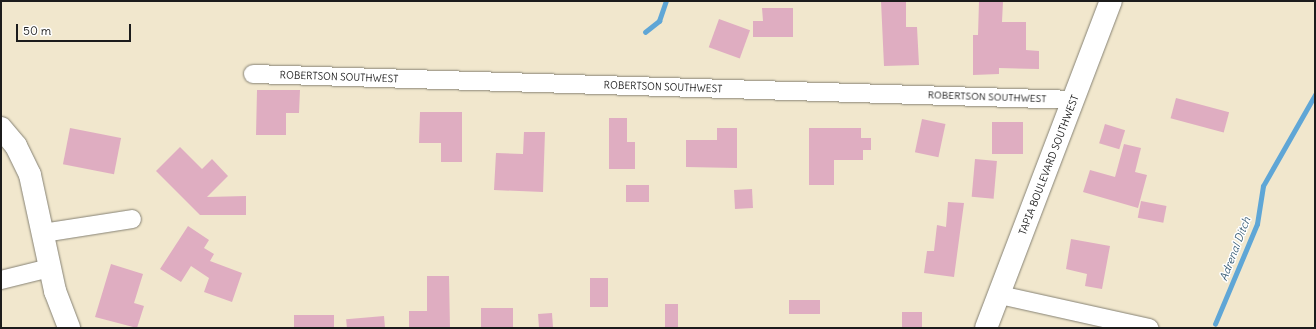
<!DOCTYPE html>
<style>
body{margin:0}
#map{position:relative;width:1316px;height:329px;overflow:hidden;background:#f1e7cd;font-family:Delius,sans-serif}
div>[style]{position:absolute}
.stream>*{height:4.5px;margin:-2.25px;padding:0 2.25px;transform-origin:2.25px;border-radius:2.25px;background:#5fa6d6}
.building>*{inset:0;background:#dfadc1;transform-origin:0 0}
.roads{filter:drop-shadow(0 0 1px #868274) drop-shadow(0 0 1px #868274)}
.minor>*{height:18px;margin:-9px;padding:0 9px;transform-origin:9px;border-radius:9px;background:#fff}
.tertiary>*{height:22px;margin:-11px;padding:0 11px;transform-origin:11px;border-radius:11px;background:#fff}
span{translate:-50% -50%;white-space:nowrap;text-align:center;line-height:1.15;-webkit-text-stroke:3px #fff;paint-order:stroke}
.street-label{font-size:10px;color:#1c1c1c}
.water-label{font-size:11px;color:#3e6179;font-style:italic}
.frame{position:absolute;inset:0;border:2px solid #1c1c1c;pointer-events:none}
.scale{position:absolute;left:16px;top:24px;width:115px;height:18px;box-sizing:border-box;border:2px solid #1c1c1c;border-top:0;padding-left:5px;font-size:12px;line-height:14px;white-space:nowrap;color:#1c1c1c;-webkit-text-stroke:3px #fff;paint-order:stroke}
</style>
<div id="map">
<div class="stream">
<i style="left:645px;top:32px;width:18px;rotate:-38deg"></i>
<i style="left:659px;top:21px;width:21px;rotate:-71deg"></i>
<i style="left:1215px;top:324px;width:108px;rotate:-67.2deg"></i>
<i style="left:1257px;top:224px;width:38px;rotate:-81deg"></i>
<i style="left:1263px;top:186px;width:105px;rotate:-60.3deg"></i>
</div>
<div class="building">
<i style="clip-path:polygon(881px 1px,906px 1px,906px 27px,917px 27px,919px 65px,884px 66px)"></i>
<i style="clip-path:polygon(979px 1px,1003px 1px,1002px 22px,1026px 22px,1026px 50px,1039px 51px,1039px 69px,999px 68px,999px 74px,973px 75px,973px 35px,978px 35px)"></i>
<i style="clip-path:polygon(762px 8px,793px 8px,793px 37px,753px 37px,753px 21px,763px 21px)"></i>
<i style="left:719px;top:19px;width:33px;height:30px;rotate:20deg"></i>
<i style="clip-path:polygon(257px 90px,300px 90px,299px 113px,286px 113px,286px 135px,256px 135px)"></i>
<i style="left:1176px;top:98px;width:55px;height:21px;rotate:15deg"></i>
<i style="clip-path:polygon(420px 112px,462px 112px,462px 162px,441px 162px,441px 143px,419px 143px)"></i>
<i style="clip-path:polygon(609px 118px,627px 118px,627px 142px,635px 142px,635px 169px,609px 169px)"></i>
<i style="left:922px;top:119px;width:24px;height:34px;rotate:12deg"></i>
<i style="left:992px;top:122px;width:31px;height:32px"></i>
<i style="left:1105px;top:124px;width:21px;height:20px;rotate:17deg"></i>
<i style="left:70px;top:128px;width:52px;height:37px;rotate:11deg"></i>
<i style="clip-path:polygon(717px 128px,737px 128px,737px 168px,686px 167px,686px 140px,717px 140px)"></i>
<i style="clip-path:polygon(809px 128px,861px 128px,861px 138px,871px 138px,871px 150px,863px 150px,863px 160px,834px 160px,834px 185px,809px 185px)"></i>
<i style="clip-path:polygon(524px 132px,545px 132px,543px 192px,494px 190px,496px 153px,523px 154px)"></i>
<i style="clip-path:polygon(1124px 144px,1141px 148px,1135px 172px,1147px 175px,1138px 208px,1083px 192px,1090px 170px,1115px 177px)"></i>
<i style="clip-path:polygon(180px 147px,202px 169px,212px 159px,228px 176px,207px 197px,246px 196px,246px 215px,200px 215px,156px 171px)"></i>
<i style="left:975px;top:159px;width:22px;height:38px;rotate:5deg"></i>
<i style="left:626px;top:185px;width:23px;height:17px"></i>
<i style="left:752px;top:189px;width:19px;height:18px;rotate:87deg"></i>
<i style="left:1141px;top:201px;width:26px;height:17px;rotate:11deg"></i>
<i style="clip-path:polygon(948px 202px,964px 203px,954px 277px,924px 273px,927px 251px,934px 251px,937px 225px,946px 227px)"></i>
<i style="clip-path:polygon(188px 226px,209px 240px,204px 248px,214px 254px,210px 261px,242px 273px,232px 302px,204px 292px,209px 278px,191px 266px,181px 282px,160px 269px)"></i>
<i style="clip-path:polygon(1071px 239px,1110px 246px,1102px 289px,1085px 286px,1087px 274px,1066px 269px)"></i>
<i style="clip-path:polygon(111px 264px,143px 274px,134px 303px,144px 306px,137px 328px,95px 317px)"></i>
<i style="clip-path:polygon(427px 276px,449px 276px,450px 328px,409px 328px,409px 311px,427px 311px)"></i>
<i style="left:590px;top:278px;width:18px;height:29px"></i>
<i style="left:820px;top:300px;width:14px;height:31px;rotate:90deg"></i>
<i style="left:665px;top:304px;width:13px;height:24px"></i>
<i style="left:481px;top:308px;width:32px;height:20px"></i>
<i style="left:902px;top:312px;width:20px;height:16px"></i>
<i style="left:552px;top:313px;width:15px;height:14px;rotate:86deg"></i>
<i style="left:334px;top:315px;width:13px;height:40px;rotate:90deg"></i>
<i style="left:384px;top:316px;width:12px;height:38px;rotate:85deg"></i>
</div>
<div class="roads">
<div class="minor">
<i style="left:253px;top:74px;width:821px;rotate:1.81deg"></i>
<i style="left:43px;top:233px;width:90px;rotate:-8.9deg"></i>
<i style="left:1px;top:280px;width:49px;rotate:-14deg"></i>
<i style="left:1000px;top:295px;width:153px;rotate:12.5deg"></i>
</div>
<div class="tertiary">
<i style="left:1px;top:128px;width:23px;rotate:50deg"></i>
<i style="left:16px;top:146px;width:32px;rotate:64deg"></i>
<i style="left:30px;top:175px;width:119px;rotate:77.8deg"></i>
<i style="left:55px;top:291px;width:40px;rotate:69deg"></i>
<i style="left:986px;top:328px;width:350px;rotate:-69.1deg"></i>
</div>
</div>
<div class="street-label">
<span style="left:339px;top:77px;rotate:2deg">ROBERTSON SOUTHWEST</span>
<span style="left:663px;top:87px;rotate:2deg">ROBERTSON SOUTHWEST</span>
<span style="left:987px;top:97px;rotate:2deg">ROBERTSON SOUTHWEST</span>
<span style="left:1049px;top:165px;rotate:-69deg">TAPIA BOULEVARD SOUTHWEST</span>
</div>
<div class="water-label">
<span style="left:1235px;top:249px;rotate:-69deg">Adrenal Ditch</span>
</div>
<div class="frame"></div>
<div class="scale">50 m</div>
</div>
